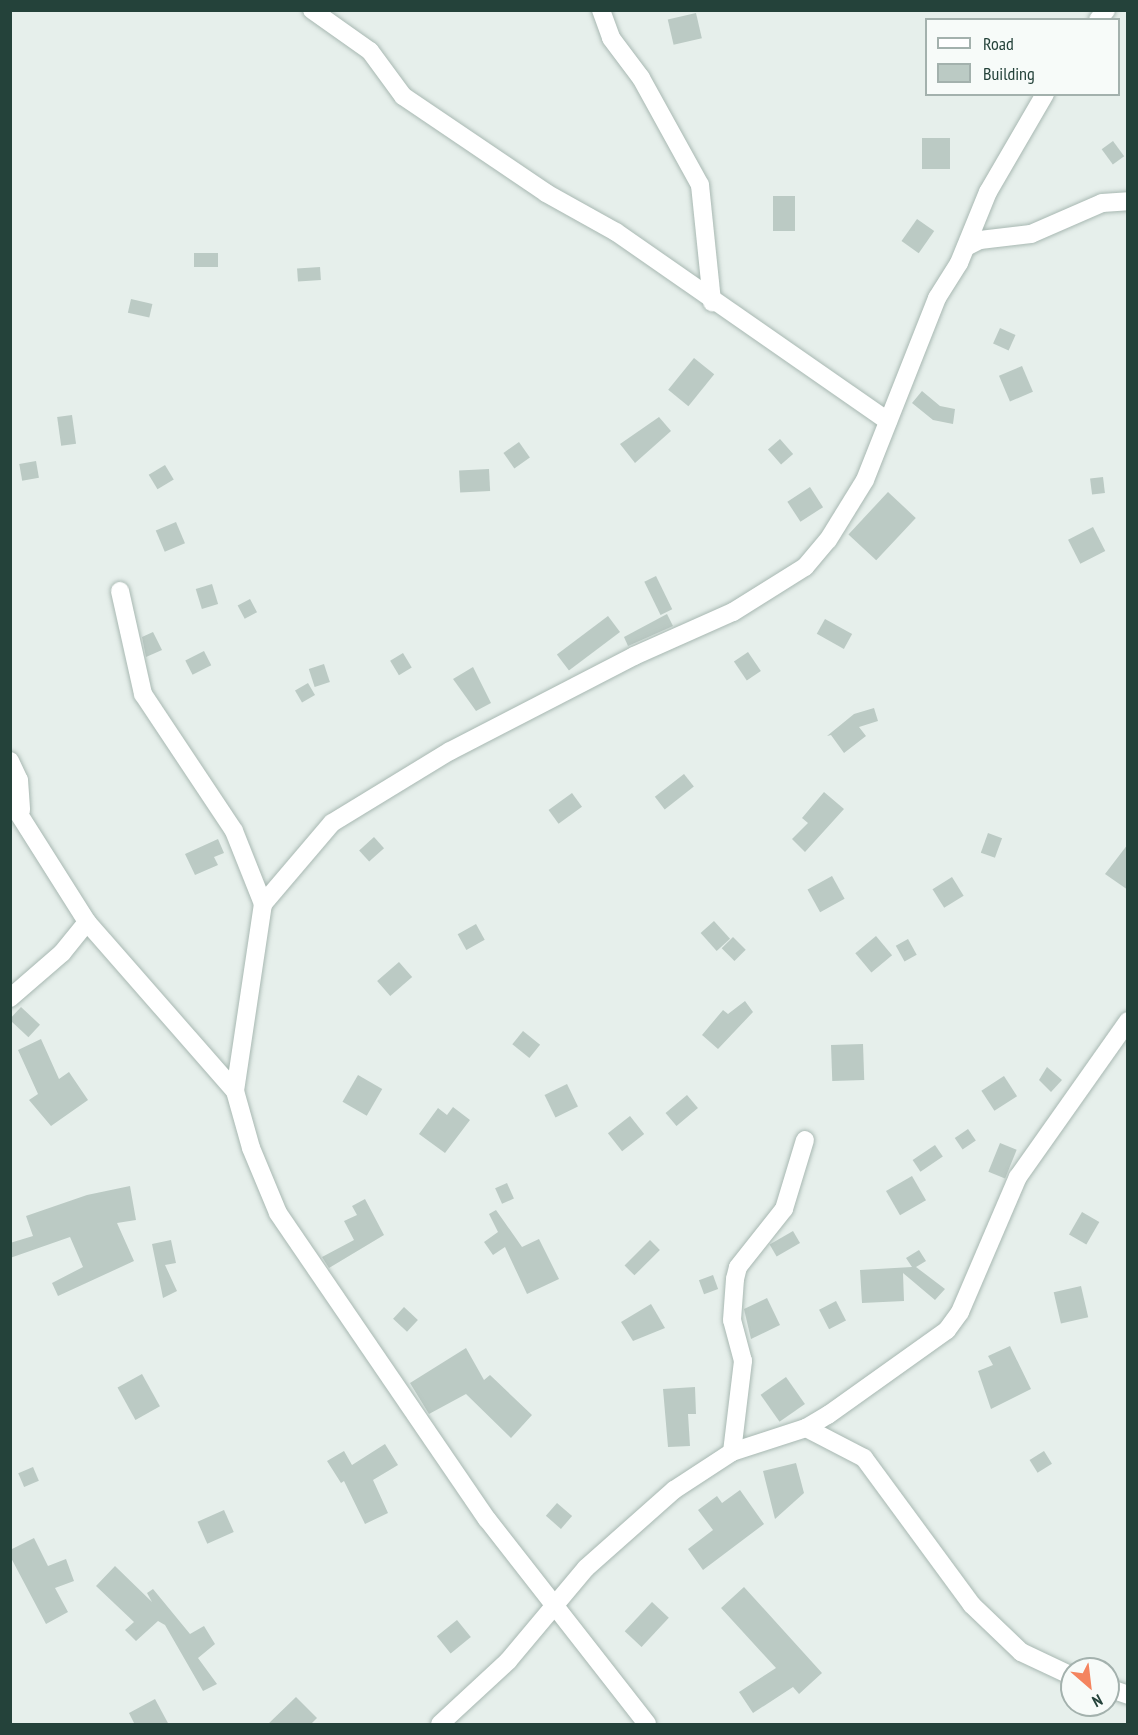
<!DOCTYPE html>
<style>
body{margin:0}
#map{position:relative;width:1138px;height:1735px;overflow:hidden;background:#e6efeb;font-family:"PT Sans Narrow",sans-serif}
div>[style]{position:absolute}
.building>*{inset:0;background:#bbcac4;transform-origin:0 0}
.roads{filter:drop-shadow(0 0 2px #a8b8b2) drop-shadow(0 0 2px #a8b8b2)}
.minor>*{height:18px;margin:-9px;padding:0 9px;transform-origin:9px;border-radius:9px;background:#fff}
span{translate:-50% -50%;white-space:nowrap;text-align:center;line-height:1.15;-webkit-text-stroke:4.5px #f7fbf9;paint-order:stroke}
.frame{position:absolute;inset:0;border:12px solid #24423a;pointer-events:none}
.legend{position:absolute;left:925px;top:18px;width:195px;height:78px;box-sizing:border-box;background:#f7fbf9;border:2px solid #a3b1ad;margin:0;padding:8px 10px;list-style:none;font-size:18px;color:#24423a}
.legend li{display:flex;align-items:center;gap:12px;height:30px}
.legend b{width:30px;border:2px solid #a3b1ad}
.north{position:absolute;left:1060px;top:1657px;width:60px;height:60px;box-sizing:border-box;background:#f7fbf9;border:2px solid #a3b1ad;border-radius:50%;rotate:152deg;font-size:16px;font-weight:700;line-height:24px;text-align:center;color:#24423a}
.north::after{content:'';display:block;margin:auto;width:21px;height:27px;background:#f4845f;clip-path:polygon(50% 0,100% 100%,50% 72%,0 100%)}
</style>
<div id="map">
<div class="building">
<i style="left:696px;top:13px;width:26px;height:29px;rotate:77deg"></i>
<i style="left:922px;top:138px;width:28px;height:31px"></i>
<i style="left:1113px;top:141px;width:19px;height:14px;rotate:54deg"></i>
<i style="left:795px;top:196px;width:35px;height:22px;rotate:90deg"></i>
<i style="left:917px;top:219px;width:21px;height:27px;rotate:35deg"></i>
<i style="left:194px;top:253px;width:24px;height:14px"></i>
<i style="left:320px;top:267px;width:13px;height:23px;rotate:86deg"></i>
<i style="left:131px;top:299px;width:22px;height:14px;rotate:13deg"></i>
<i style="left:1000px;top:328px;width:17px;height:17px;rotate:24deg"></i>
<i style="left:694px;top:358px;width:26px;height:41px;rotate:39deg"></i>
<i style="left:1022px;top:366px;width:28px;height:25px;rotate:67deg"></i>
<i style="clip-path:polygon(922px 391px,940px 406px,955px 409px,953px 424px,933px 420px,912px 403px)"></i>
<i style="left:72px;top:415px;width:29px;height:15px;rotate:82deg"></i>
<i style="clip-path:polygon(659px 417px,671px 431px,635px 463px,620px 444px)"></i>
<i style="left:780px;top:439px;width:20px;height:16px;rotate:49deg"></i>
<i style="left:519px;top:442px;width:19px;height:19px;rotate:55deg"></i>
<i style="left:36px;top:461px;width:17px;height:17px;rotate:80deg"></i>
<i style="left:165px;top:465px;width:17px;height:19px;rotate:59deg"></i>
<i style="left:489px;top:469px;width:22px;height:30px;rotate:87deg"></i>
<i style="left:1103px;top:477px;width:16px;height:13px;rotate:83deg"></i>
<i style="left:810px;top:487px;width:24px;height:27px;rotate:57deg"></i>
<i style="left:888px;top:492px;width:38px;height:58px;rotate:43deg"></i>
<i style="left:176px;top:522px;width:23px;height:22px;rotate:67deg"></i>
<i style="left:1093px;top:527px;width:27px;height:28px;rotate:63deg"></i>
<i style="left:656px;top:576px;width:37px;height:13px;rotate:64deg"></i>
<i style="left:212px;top:584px;width:21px;height:17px;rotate:73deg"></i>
<i style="left:250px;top:599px;width:15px;height:14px;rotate:62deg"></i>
<i style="clip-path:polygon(667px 614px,673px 626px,628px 646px,624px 637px)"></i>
<i style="left:608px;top:616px;width:20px;height:64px;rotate:53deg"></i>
<i style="left:825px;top:619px;width:31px;height:17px;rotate:29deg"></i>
<i style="clip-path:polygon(153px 632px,162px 650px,146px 657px,142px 637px)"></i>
<i style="left:204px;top:651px;width:16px;height:21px;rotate:63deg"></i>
<i style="left:748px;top:652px;width:23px;height:17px;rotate:56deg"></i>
<i style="left:403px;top:653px;width:17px;height:15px;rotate:59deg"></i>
<i style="left:324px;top:664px;width:19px;height:16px;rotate:72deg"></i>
<i style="clip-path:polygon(473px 667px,491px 703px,476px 711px,453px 679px)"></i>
<i style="left:308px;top:683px;width:14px;height:15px;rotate:60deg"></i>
<i style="clip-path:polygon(874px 708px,878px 721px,859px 727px,866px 736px,844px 753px,831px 735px,827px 736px,854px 714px)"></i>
<i style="left:684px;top:774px;width:16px;height:37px;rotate:52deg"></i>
<i style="clip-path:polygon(824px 792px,844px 809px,805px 852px,792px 839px,808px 823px,802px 818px)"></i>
<i style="left:572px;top:793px;width:17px;height:29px;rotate:54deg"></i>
<i style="left:988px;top:833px;width:15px;height:21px;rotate:20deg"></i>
<i style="left:374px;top:837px;width:15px;height:20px;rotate:48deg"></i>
<i style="clip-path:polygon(218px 839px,224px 853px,214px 857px,218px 865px,195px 875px,185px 854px)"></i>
<i style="clip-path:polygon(1128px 844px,1128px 890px,1105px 874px)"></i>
<i style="left:832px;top:876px;width:26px;height:28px;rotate:61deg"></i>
<i style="left:952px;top:877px;width:22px;height:23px;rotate:58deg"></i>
<i style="left:714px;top:921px;width:24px;height:18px;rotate:48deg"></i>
<i style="left:476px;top:924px;width:18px;height:21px;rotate:61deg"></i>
<i style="left:876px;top:936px;width:25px;height:27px;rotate:50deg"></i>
<i style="left:733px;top:937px;width:18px;height:16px;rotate:45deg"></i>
<i style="left:908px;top:939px;width:18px;height:14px;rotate:61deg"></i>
<i style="left:399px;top:962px;width:20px;height:29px;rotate:49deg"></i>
<i style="clip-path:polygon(745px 1001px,753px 1012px,718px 1049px,702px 1035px,723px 1010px,728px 1014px)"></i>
<i style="left:21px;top:1007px;width:26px;height:17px;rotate:43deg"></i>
<i style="left:523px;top:1031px;width:22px;height:17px;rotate:39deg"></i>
<i style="clip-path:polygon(41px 1039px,59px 1079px,69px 1072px,88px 1100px,51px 1126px,29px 1100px,38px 1094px,18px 1050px)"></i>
<i style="left:863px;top:1044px;width:36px;height:32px;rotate:88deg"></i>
<i style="clip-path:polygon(1047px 1067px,1062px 1080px,1051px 1092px,1039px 1080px)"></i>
<i style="left:358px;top:1075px;width:28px;height:31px;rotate:30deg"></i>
<i style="left:1004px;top:1076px;width:24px;height:27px;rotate:57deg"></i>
<i style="left:567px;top:1084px;width:25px;height:25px;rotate:64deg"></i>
<i style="left:687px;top:1095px;width:17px;height:28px;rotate:50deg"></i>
<i style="clip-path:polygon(453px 1107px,470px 1120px,445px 1153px,419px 1134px,438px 1108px,447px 1115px)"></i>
<i style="left:630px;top:1116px;width:23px;height:28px;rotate:52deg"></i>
<i style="left:968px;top:1129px;width:14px;height:16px;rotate:56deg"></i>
<i style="left:1000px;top:1143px;width:18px;height:31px;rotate:22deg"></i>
<i style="left:935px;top:1145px;width:14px;height:27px;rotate:56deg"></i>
<i style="left:912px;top:1176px;width:28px;height:30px;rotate:60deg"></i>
<i style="left:507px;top:1183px;width:17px;height:13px;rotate:66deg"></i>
<i style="clip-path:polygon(130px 1186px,136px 1220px,117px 1223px,134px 1261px,58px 1296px,52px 1283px,83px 1267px,70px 1237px,10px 1258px,10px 1243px,33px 1236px,26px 1216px,87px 1195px)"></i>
<i style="clip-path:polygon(365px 1199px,384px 1235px,329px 1268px,322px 1257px,354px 1240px,344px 1221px,357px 1215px,352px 1206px)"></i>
<i style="clip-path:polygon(496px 1210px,522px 1247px,539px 1239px,559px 1279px,527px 1294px,505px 1247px,493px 1255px,484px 1242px,498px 1232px,489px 1214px)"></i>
<i style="left:1082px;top:1212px;width:20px;height:26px;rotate:30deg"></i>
<i style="left:793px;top:1231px;width:14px;height:27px;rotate:60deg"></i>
<i style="clip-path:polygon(171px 1240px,176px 1263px,165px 1265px,177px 1291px,163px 1298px,152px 1244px)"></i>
<i style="left:650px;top:1240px;width:14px;height:36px;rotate:45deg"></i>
<i style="clip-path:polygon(919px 1250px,926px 1261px,916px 1267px,945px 1289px,935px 1300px,903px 1273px,904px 1301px,862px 1303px,860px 1270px,912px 1267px,906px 1258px)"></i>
<i style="left:713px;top:1275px;width:15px;height:15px;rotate:70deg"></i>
<i style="left:1081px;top:1286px;width:32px;height:28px;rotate:77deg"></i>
<i style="clip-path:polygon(767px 1298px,780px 1325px,751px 1339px,744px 1309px)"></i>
<i style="left:836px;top:1301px;width:22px;height:19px;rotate:63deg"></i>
<i style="clip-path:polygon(651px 1304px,665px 1328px,633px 1341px,621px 1322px)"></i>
<i style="left:404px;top:1307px;width:19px;height:16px;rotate:43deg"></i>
<i style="clip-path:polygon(1010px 1346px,1031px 1389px,991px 1409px,978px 1371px,993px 1365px,988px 1356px)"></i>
<i style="clip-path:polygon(466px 1348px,484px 1380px,490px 1375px,532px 1415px,511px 1438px,466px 1394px,429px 1414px,410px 1383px)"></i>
<i style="left:142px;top:1374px;width:37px;height:28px;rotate:61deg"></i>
<i style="left:786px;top:1377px;width:33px;height:31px;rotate:55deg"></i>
<i style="clip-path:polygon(695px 1387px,696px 1414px,688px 1414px,690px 1446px,668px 1447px,663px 1389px)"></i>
<i style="clip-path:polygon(385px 1444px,398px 1465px,373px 1480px,388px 1513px,365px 1524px,344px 1481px,341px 1483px,327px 1461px,344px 1451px,352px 1465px)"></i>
<i style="left:1044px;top:1451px;width:15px;height:17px;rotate:58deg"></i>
<i style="clip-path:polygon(796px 1463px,804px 1493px,775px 1519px,763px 1471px)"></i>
<i style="left:33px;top:1467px;width:15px;height:16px;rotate:67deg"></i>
<i style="clip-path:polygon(740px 1490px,764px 1524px,703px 1570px,688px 1549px,713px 1530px,698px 1510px,717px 1496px,722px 1503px)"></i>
<i style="left:557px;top:1503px;width:20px;height:17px;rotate:41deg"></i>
<i style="left:224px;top:1510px;width:24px;height:29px;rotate:66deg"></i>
<i style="clip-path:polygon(34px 1538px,48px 1566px,66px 1559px,74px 1581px,55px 1588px,68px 1612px,46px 1624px,10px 1556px,10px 1550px)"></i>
<i style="clip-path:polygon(115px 1566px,152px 1602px,147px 1593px,153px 1589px,190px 1634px,204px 1626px,215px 1644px,198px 1658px,217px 1684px,203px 1691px,165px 1625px,158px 1621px,136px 1641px,125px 1630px,134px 1622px,96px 1586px)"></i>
<i style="clip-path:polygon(744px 1587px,822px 1673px,799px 1694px,793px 1687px,753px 1713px,739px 1692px,776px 1668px,721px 1608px)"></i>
<i style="left:652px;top:1602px;width:23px;height:40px;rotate:43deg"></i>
<i style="left:457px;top:1620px;width:22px;height:26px;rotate:51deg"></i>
<i style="clip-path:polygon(296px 1697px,317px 1718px,310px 1725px,267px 1725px)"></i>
<i style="clip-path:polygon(155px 1699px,169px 1725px,135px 1725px,129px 1713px)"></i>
</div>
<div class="roads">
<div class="minor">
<i style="left:312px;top:10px;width:71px;rotate:35.3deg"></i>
<i style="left:370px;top:51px;width:56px;rotate:53.7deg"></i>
<i style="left:403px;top:96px;width:173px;rotate:34.1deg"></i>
<i style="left:546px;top:193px;width:80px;rotate:29.1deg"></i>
<i style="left:616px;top:232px;width:331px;rotate:34.8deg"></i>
<i style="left:601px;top:10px;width:30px;rotate:70deg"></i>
<i style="left:611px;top:38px;width:50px;rotate:53.1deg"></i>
<i style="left:641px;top:78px;width:122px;rotate:61.1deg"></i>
<i style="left:700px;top:185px;width:118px;rotate:84.1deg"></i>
<i style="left:1098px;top:20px;width:13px;rotate:-51deg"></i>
<i style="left:966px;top:247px;width:16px;rotate:-27deg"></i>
<i style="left:980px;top:240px;width:51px;rotate:-6.7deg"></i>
<i style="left:1031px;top:234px;width:77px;rotate:-23.6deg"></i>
<i style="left:1102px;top:203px;width:26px;rotate:-4deg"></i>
<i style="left:120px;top:591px;width:106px;rotate:77.4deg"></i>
<i style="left:143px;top:694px;width:164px;rotate:56.4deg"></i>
<i style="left:234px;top:831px;width:79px;rotate:68.3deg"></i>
<i style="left:10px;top:761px;width:21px;rotate:65deg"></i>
<i style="left:19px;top:780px;width:30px;rotate:86deg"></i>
<i style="left:10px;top:800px;width:144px;rotate:57.7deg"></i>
<i style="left:87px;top:922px;width:225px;rotate:48.8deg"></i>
<i style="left:235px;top:1091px;width:59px;rotate:74.3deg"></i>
<i style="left:251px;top:1148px;width:70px;rotate:67.4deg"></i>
<i style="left:278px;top:1213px;width:371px;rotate:55.7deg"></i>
<i style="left:487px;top:1519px;width:260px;rotate:52deg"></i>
<i style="left:10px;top:998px;width:69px;rotate:-40.9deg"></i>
<i style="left:62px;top:953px;width:40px;rotate:-51deg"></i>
<i style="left:235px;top:1091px;width:189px;rotate:-81.5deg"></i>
<i style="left:263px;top:904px;width:106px;rotate:-49.6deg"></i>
<i style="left:332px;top:823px;width:138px;rotate:-31.4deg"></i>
<i style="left:450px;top:751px;width:207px;rotate:-27.3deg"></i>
<i style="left:634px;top:656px;width:108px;rotate:-24deg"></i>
<i style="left:733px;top:612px;width:85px;rotate:-32deg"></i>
<i style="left:805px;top:567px;width:35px;rotate:-50deg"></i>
<i style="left:828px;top:540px;width:70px;rotate:-58.3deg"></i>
<i style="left:865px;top:480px;width:196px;rotate:-68.4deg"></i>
<i style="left:937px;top:298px;width:41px;rotate:-57.8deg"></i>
<i style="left:959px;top:263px;width:77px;rotate:-67.8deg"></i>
<i style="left:988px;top:192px;width:113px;rotate:-59.8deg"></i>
<i style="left:806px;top:1428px;width:65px;rotate:27.3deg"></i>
<i style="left:864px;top:1458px;width:182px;rotate:53.7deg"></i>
<i style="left:972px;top:1605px;width:68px;rotate:43.8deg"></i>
<i style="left:1021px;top:1652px;width:56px;rotate:25.2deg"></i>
<i style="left:732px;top:1452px;width:92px;rotate:-83.1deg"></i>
<i style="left:743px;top:1361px;width:42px;rotate:-105deg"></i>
<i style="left:732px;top:1320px;width:41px;rotate:-85.8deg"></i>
<i style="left:735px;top:1279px;width:12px;rotate:-76deg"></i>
<i style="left:738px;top:1267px;width:74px;rotate:-51.6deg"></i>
<i style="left:784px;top:1209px;width:72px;rotate:-73.1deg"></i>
<i style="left:1108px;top:1688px;width:21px;rotate:19deg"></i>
<i style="left:440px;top:1724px;width:93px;rotate:-42.8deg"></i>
<i style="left:508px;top:1661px;width:121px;rotate:-50deg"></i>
<i style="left:586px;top:1568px;width:118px;rotate:-41.6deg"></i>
<i style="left:674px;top:1490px;width:69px;rotate:-33.2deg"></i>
<i style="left:732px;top:1452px;width:78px;rotate:-18deg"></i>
<i style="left:806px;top:1428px;width:26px;rotate:-31deg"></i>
<i style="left:828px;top:1415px;width:146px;rotate:-35.5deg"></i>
<i style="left:947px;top:1330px;width:22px;rotate:-54deg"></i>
<i style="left:960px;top:1312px;width:147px;rotate:-66.8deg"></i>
<i style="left:1018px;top:1177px;width:191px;rotate:-54.8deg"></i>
</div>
</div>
<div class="frame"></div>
<ul class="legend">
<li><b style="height:8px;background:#fff"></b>Road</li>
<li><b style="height:16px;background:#bbcac4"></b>Building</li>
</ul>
<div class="north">N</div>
</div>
